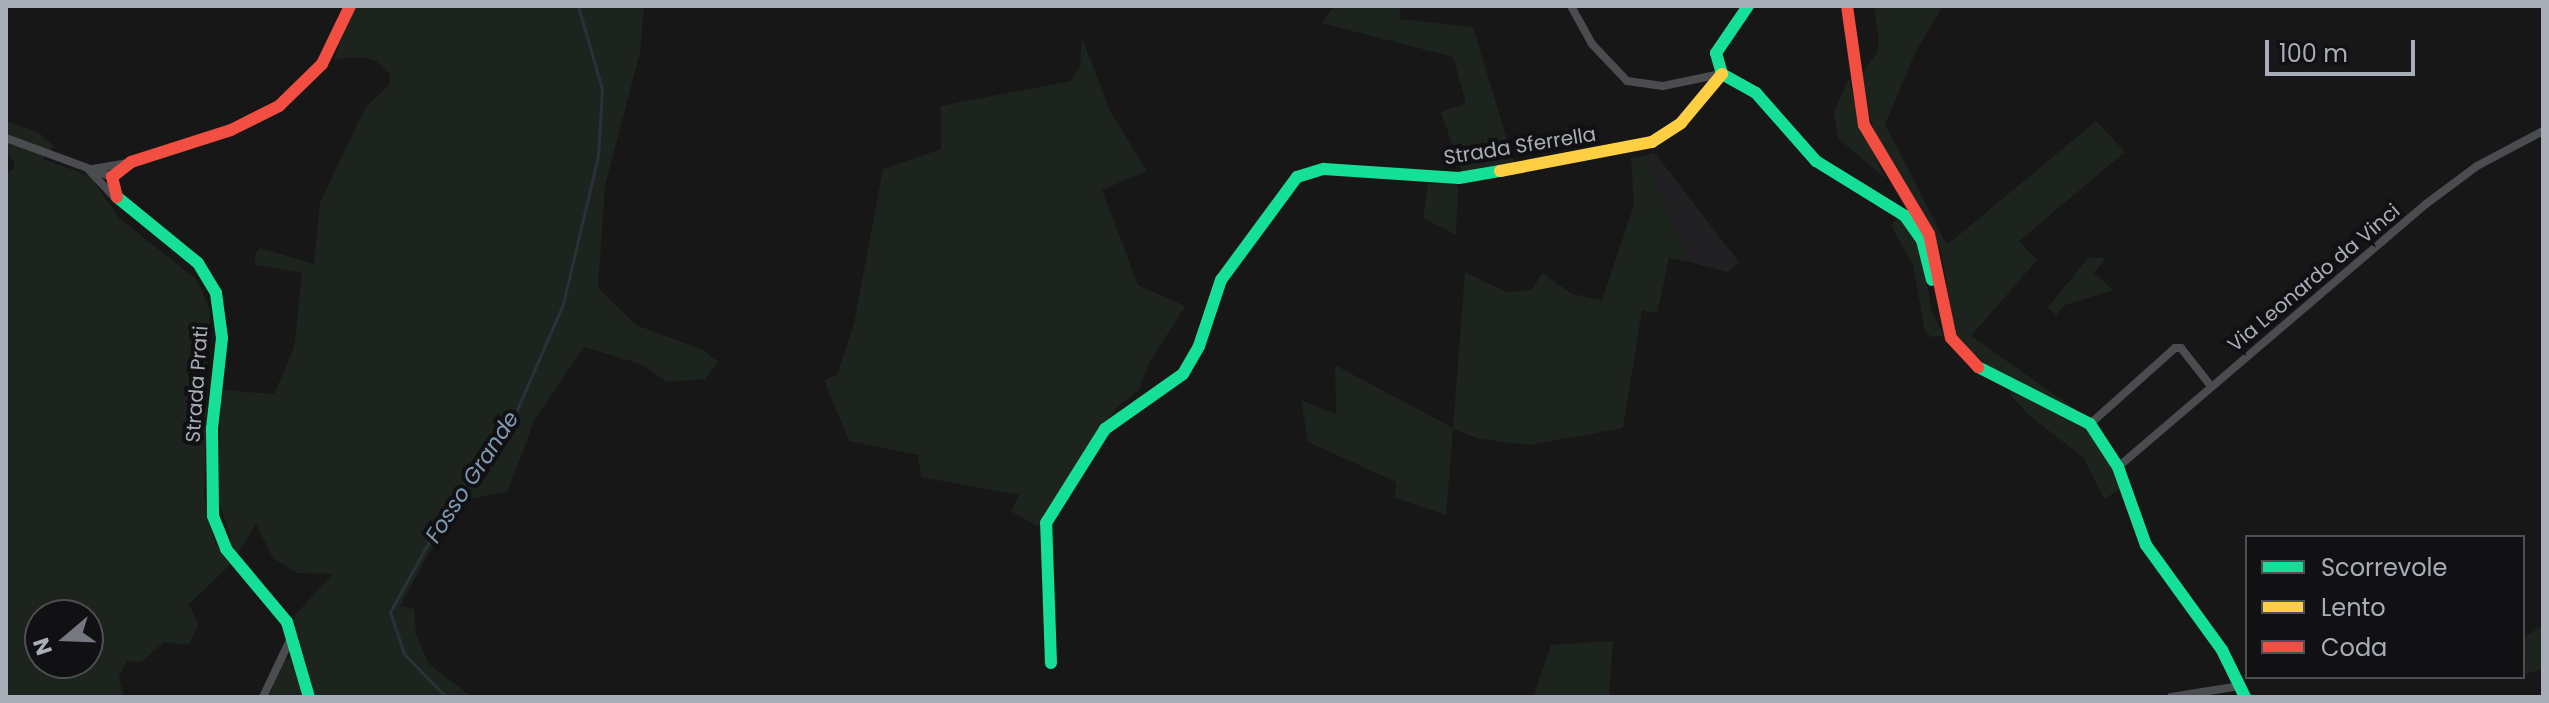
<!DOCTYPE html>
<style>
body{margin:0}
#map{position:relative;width:2549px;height:703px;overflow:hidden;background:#171717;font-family:Poppins,sans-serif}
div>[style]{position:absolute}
.built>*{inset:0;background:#212123}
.green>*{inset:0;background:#1d241e}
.stream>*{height:3px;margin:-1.5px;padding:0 1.5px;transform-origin:1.5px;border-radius:1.5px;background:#2a3239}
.street>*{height:8px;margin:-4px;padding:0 4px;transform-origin:4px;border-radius:4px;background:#4b4c50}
.fast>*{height:12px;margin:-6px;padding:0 6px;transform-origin:6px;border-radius:6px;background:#16e098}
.slow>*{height:12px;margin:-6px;padding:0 6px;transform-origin:6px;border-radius:6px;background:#ffcf43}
.jam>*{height:12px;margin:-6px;padding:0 6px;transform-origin:6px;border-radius:6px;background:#f24e42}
span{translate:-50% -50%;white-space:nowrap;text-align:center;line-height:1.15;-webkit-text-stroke:8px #111113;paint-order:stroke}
.street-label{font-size:20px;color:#a8adb8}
.water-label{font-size:22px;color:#7f9bb3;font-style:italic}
.frame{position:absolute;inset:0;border:8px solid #a8adb8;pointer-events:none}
.legend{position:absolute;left:2245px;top:535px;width:280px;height:144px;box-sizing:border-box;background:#111113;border:2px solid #4d4f55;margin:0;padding:10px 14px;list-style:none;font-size:24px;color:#a8adb8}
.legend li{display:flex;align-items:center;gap:16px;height:40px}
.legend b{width:40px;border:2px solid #4d4f55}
.north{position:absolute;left:24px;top:599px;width:80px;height:80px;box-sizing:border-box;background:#111113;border:2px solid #4d4f55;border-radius:50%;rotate:251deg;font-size:22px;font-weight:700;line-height:32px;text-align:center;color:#a8adb8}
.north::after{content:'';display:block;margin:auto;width:28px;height:36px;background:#757880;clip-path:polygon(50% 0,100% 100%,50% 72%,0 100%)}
.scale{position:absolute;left:2265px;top:40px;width:150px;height:36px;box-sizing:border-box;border:4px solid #a8adb8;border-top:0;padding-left:10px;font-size:24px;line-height:28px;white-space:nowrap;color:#a8adb8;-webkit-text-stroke:6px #111113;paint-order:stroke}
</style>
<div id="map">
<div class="built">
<i style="clip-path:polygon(1654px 152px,1739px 262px,1728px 272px,1689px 262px,1645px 156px)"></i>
</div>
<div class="green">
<i style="clip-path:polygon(354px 6px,644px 6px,640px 52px,605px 186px,598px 288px,636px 325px,703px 350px,718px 362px,705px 379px,667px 382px,641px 364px,584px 347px,535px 419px,507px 492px,457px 501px,400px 606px,414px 609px,416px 634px,429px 664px,472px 697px,315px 697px,293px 617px,333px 574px,297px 573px,273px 558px,256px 524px,236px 556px,218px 496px,221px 390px,274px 394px,294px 348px,302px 273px,255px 265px,255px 254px,260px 248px,314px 264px,320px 203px,365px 108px,390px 84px,390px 74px,377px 61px,363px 57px,334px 59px)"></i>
<i style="clip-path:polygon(1335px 6px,1401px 6px,1399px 19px,1473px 27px,1514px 163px,1462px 173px,1441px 112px,1466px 103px,1453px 57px,1322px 23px)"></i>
<i style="clip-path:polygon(1874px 6px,1943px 6px,1915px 53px,1885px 124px,1947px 245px,2096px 121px,2125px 152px,2019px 241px,2037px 260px,1971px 336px,2085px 416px,2124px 469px,2119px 490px,2104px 499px,2083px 457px,2031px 417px,2011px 396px,2007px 382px,1961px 343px,1954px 329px,1941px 251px,1878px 141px,1864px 104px,1860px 75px,1876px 55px,1879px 42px)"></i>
<i style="clip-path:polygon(1082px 38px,1111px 113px,1147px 171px,1102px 190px,1138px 285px,1185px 306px,1148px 365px,1139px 390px,1117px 407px,1038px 527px,1011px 511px,1019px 495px,921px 477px,918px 455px,849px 441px,824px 380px,837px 375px,854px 324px,883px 169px,941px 149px,941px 106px,1070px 81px,1080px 67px)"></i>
<i style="clip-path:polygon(1849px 78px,1858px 121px,1885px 178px,1838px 138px,1834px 112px)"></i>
<i style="clip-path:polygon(evenodd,6px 121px,38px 132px,54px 146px,43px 159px,90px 176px,119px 218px,197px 280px,210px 310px,204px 497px,215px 543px,231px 564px,189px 604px,198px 625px,189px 645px,164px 642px,141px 662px,127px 661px,119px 677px,124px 697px,6px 697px,6px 174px,14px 169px,14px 161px,6px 153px,6px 121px,40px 615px,88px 615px,88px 663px,40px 663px,40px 615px)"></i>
<i style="clip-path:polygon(1645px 156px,1689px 262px,1669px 258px,1657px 313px,1642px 310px,1623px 428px,1530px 445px,1480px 439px,1453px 429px,1446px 515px,1395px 498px,1396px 482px,1308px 442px,1301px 400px,1336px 414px,1335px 365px,1453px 428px,1465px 272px,1506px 292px,1532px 290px,1542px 273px,1572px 294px,1602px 300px,1634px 205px,1631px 158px)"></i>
<i style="clip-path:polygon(1456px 183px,1458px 190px,1456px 235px,1423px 218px,1428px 184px)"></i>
<i style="clip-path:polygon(1899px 216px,1920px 251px,1932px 311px,1944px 336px,1932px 337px,1925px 332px,1913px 264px,1891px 226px)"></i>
<i style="clip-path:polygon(2088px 258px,2106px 258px,2094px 273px,2113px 290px,2065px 305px,2056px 315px,2048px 307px)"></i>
<i style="clip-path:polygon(2542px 626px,2543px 669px,2526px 674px,2523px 638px)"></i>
<i style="clip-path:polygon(1613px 641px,1609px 697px,1533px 697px,1551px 645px)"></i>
<i style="clip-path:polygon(290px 658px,302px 697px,269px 697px,283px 660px)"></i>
</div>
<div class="stream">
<i style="left:446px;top:697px;width:60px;rotate:-134.3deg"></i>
<i style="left:404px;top:654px;width:44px;rotate:-108.4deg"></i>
<i style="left:390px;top:612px;width:128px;rotate:-61deg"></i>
<i style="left:452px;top:500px;width:99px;rotate:-52.8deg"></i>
<i style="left:512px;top:421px;width:128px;rotate:-66.4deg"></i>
<i style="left:563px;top:304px;width:152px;rotate:-76.7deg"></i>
<i style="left:598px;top:156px;width:67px;rotate:-86.6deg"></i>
<i style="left:602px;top:89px;width:86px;rotate:-106.1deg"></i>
</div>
<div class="street">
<i style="left:1571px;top:6px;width:43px;rotate:61.1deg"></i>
<i style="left:1592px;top:44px;width:51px;rotate:46.6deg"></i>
<i style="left:1627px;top:81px;width:36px;rotate:8deg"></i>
<i style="left:1663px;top:86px;width:59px;rotate:-11.7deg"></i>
<i style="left:6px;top:138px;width:113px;rotate:20.2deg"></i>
<i style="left:93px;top:169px;width:35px;rotate:-10deg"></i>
<i style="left:89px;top:170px;width:38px;rotate:47deg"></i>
<i style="left:2090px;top:424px;width:114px;rotate:-41.8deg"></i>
<i style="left:2175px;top:348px;width:6px"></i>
<i style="left:2181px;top:348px;width:48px;rotate:51.7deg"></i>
<i style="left:2118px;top:467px;width:405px;rotate:-40.5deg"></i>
<i style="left:2426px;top:204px;width:64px;rotate:-36.7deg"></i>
<i style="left:2477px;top:166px;width:75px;rotate:-27.9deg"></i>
<i style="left:263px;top:697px;width:68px;rotate:-64.6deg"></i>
<i style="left:2171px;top:697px;width:70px;rotate:-9.1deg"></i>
</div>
<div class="fast">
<i style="left:1748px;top:6px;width:57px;rotate:124.2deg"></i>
<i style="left:1716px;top:53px;width:22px;rotate:74deg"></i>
<i style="left:1722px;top:74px;width:39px;rotate:29deg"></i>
<i style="left:1756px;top:93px;width:91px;rotate:48.6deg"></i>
<i style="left:1816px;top:161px;width:105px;rotate:31.7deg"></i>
<i style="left:1905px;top:216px;width:29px;rotate:55deg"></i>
<i style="left:1922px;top:240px;width:41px;rotate:76deg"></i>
<i style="left:117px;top:197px;width:104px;rotate:39.2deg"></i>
<i style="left:198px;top:263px;width:35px;rotate:59deg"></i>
<i style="left:216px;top:293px;width:45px;rotate:82.4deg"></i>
<i style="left:222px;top:338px;width:92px;rotate:96.3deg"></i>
<i style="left:212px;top:429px;width:87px;rotate:89.3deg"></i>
<i style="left:213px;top:516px;width:35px;rotate:68deg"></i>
<i style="left:226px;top:549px;width:95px;rotate:50.1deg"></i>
<i style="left:287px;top:622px;width:78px;rotate:73.7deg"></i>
<i style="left:1978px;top:367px;width:126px;rotate:27deg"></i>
<i style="left:2090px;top:424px;width:51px;rotate:56.9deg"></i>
<i style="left:2118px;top:467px;width:83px;rotate:70.3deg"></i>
<i style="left:2146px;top:545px;width:130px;rotate:54.1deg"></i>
<i style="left:2222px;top:650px;width:52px;rotate:63.9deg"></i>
<i style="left:1051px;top:663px;width:140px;rotate:-92deg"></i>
<i style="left:1046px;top:523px;width:111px;rotate:-57.9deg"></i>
<i style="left:1105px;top:429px;width:95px;rotate:-35.2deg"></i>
<i style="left:1183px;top:374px;width:32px;rotate:-60deg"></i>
<i style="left:1199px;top:346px;width:70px;rotate:-71.6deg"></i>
<i style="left:1221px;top:280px;width:128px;rotate:-53.6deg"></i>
<i style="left:1297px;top:177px;width:28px;rotate:-17deg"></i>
<i style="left:1324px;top:169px;width:135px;rotate:3.8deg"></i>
<i style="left:1459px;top:178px;width:42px;rotate:-9.7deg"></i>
</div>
<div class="slow">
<i style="left:1500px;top:171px;width:155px;rotate:-10.8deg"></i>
<i style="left:1652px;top:142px;width:35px;rotate:-33deg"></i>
<i style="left:1681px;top:123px;width:64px;rotate:-50.1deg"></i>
</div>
<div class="jam">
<i style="left:1847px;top:6px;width:120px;rotate:81.9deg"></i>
<i style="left:1864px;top:125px;width:127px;rotate:59.2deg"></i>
<i style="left:1929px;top:234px;width:106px;rotate:78.1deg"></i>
<i style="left:1951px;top:338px;width:40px;rotate:47deg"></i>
<i style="left:117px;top:197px;width:21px;rotate:-104deg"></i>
<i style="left:112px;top:177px;width:24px;rotate:-38deg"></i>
<i style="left:131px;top:162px;width:105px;rotate:-17.7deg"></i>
<i style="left:231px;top:130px;width:54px;rotate:-26.6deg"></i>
<i style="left:279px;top:106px;width:60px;rotate:-44.3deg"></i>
<i style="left:322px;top:64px;width:64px;rotate:-64.2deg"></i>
</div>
<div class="street-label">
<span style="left:1520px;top:146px;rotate:-9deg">Strada Sferrella</span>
<span style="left:2314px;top:278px;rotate:-40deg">Via Leonardo da Vinci</span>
<span style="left:197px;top:384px;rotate:-86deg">Strada Prati</span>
</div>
<div class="water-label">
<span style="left:472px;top:477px;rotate:-57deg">Fosso Grande</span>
</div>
<div class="frame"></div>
<ul class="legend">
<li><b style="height:10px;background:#16e098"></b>Scorrevole</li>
<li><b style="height:10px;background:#ffcf43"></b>Lento</li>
<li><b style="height:10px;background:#f24e42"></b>Coda</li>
</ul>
<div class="north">N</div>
<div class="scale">100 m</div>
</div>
